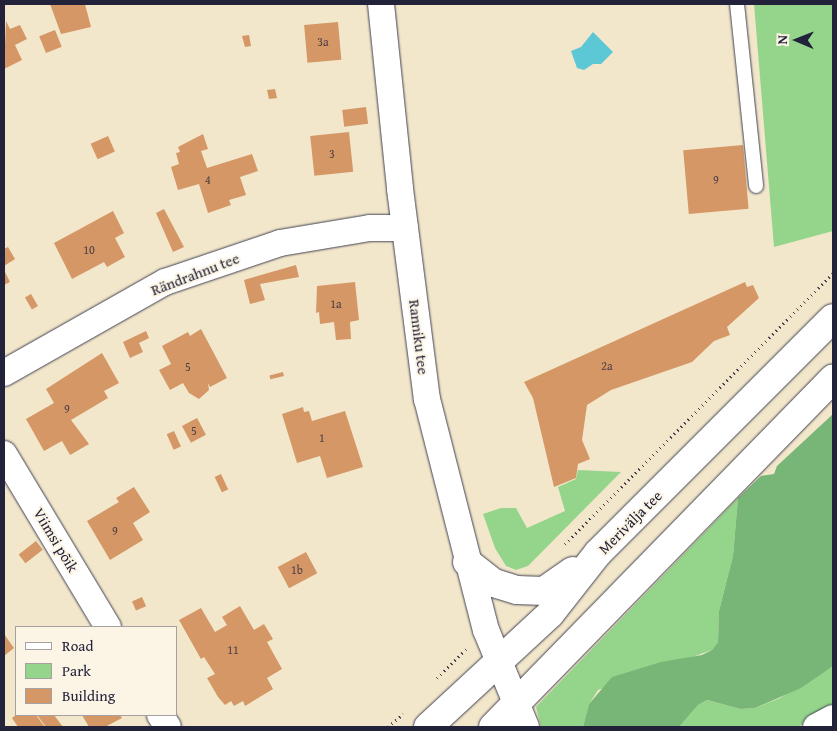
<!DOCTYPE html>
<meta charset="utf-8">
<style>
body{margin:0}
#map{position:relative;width:837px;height:731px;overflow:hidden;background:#f2e7cb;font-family:"Gentium Book Plus",serif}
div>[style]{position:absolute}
.green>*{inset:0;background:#95d58b}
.forest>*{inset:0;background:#78b677}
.water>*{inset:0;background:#5dc8d5}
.building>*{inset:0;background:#d49765;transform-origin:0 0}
.path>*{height:3px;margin-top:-1.5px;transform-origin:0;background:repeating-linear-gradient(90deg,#414051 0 1px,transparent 0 5px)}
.roads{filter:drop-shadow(0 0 1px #414051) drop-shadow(0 0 1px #414051)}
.service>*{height:14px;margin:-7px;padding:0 7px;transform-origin:7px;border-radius:7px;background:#fff}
.minor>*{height:26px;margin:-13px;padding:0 13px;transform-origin:13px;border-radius:13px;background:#fff}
.secondary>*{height:28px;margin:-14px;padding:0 14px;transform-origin:14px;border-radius:14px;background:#fff}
span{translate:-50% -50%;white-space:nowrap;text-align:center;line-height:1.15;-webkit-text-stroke:4px #fcf5e5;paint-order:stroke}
.number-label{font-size:12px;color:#4e3f46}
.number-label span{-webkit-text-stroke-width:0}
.street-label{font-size:15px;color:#22223b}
.frame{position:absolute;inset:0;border:5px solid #22223b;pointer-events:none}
.legend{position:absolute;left:15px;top:626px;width:162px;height:90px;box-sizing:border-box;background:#fcf5e5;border:1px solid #a5a1a1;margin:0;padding:6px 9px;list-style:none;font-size:15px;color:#22223b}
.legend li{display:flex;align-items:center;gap:10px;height:25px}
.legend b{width:25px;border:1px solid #a5a1a1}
.north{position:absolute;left:772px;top:15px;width:50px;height:50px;-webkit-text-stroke:4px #fcf5e5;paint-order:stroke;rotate:271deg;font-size:14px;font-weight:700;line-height:20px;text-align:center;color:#22223b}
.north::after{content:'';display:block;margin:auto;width:18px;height:22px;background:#22223b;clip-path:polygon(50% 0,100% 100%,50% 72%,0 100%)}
</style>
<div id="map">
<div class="green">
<i style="clip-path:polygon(754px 4px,833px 4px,833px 231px,774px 247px)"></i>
<i style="clip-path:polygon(578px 470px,621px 472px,528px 566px,516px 570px,506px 566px,495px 548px,483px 514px,501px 508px,516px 508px,527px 528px,565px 511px,558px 487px,576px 479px)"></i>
<i style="clip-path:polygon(738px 498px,733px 556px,719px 611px,718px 642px,712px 650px,598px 690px,589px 704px,583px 727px,541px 727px,536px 707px)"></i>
<i style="clip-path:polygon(833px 666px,833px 707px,797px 727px,679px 727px,698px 705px,707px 700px,741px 709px,755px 708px,780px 698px)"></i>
</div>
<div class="forest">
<i style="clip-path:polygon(833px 414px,833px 666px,801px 688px,755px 708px,741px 709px,707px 700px,698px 705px,679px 727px,583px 727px,589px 704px,612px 677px,661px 662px,702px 655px,712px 650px,718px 642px,719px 611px,733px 556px,738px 498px,761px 476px,774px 474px,777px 466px)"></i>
</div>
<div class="water">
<i style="clip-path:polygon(593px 32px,613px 52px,601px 64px,593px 64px,584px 70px,577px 68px,571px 51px,581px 47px)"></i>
</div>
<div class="building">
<i style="clip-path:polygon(50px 4px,85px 4px,91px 27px,61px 34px)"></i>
<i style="clip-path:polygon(6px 21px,10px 29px,20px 25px,27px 39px,15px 45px,22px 60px,4px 69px)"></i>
<i style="left:338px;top:22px;width:38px;height:34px;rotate:85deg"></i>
<i style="left:55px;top:30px;width:18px;height:17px;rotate:68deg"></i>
<i style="clip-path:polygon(249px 35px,251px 46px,245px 47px,242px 36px)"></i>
<i style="clip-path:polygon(275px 89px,277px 98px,269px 99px,267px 90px)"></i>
<i style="left:366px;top:107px;width:17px;height:24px;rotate:83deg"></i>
<i style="left:349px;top:132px;width:40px;height:39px;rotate:84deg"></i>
<i style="clip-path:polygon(203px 134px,208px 149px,201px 151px,207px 168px,252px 154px,258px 171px,240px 177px,246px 195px,229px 200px,231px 205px,208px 213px,199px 184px,178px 190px,171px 167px,179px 164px,176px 153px,180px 152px,178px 147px)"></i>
<i style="left:108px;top:136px;width:17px;height:19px;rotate:66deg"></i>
<i style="left:743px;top:145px;width:64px;height:60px;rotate:85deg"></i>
<i style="clip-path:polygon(164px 209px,184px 247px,173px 252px,156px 213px)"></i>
<i style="clip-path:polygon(113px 211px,124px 233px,115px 238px,125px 257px,107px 267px,104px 262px,72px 279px,54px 243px)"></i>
<i style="clip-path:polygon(8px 247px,15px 259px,4px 266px,4px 249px)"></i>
<i style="clip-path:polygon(296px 265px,299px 277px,260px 284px,265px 300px,250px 304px,244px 280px)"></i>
<i style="clip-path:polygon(4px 270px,10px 282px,4px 285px)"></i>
<i style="clip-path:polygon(355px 282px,359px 320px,350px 322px,351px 339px,336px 340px,334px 322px,320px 324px,319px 312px,316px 313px,317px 286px)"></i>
<i style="clip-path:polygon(745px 282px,747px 287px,753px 285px,759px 298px,727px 327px,730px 335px,714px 341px,692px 362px,611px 390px,587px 405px,582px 440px,590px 459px,578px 464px,576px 478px,554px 487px,533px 398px,524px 382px)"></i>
<i style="left:31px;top:294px;width:14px;height:7px;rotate:60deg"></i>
<i style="clip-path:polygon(201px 329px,227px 378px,210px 387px,208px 383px,209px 390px,199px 399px,189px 393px,183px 383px,170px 390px,159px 370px,171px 364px,162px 346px,188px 332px,190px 336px)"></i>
<i style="clip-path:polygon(146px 331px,149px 338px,139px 343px,143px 352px,130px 358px,123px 342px)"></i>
<i style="clip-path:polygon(102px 353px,119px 383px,104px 391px,108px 398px,71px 420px,89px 444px,70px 455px,62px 441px,44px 451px,26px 419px,54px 403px,46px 389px)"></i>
<i style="left:283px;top:372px;width:4px;height:14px;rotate:76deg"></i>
<i style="clip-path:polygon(303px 407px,304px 412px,309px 411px,312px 421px,345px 411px,363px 467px,327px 478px,320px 456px,297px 463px,282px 414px)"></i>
<i style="left:197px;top:418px;width:19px;height:17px;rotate:62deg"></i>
<i style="left:174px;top:431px;width:17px;height:8px;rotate:66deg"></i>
<i style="left:221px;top:474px;width:17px;height:7px;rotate:65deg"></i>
<i style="clip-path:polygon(134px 487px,150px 512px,133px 523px,143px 540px,110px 560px,87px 521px,119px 502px,116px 498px)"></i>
<i style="left:36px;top:541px;width:11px;height:22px;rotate:52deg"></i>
<i style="left:306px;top:552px;width:24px;height:32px;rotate:62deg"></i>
<i style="left:142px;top:597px;width:10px;height:11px;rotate:66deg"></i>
<i style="clip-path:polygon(240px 606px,254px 630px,264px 624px,273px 639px,267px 642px,282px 669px,267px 678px,273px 689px,245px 706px,243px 701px,234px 706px,231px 701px,225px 705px,218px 697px,207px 678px,215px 674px,204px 657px,201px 659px,179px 620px,201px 608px,215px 632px,227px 625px,222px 617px)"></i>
<i style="clip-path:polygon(4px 634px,14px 648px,4px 656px)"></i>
<i style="clip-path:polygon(16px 715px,36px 715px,45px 727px,18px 727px,12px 718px)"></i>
<i style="clip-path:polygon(37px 715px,54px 715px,63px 727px,46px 727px)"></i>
<i style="clip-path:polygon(82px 715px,120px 715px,122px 718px,105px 727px,89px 727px)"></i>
</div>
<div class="path">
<i style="left:565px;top:544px;width:381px;rotate:-45.3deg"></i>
<i style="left:437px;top:678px;width:41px;rotate:-45deg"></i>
<i style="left:388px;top:727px;width:20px;rotate:-41deg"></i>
</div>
<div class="roads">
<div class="service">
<i style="left:737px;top:4px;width:183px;rotate:84deg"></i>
</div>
<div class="minor">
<i style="left:381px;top:4px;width:186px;rotate:84.1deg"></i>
<i style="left:400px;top:189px;width:212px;rotate:82.7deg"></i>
<i style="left:427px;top:399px;width:238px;rotate:75.7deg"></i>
<i style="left:486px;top:630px;width:105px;rotate:67.6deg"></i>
<i style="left:4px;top:373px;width:185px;rotate:-29.5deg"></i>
<i style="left:165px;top:282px;width:121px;rotate:-18.7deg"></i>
<i style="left:280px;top:243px;width:91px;rotate:-9.5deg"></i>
<i style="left:370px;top:228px;width:35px"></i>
<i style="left:4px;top:454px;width:202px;rotate:59deg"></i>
<i style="left:160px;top:715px;width:14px;rotate:56deg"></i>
<i style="left:816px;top:727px;width:19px;rotate:-28deg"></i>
</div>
<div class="secondary">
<i style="left:467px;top:562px;width:34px;rotate:38deg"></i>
<i style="left:494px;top:583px;width:24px;rotate:17deg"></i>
<i style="left:517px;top:590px;width:27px;rotate:2deg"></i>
<i style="left:544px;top:591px;width:35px;rotate:-35deg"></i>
<i style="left:428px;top:727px;width:166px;rotate:-42.8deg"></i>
<i style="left:550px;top:614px;width:78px;rotate:-51.8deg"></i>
<i style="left:598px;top:553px;width:332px;rotate:-45deg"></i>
<i style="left:493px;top:727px;width:487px;rotate:-45.7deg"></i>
</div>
</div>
<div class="number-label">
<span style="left:323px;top:42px">3a</span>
<span style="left:332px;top:154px">3</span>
<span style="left:208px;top:180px">4</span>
<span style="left:716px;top:180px">9</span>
<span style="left:89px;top:250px">10</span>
<span style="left:336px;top:304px">1a</span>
<span style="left:607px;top:366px">2a</span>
<span style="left:188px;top:367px">5</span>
<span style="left:67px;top:409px">9</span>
<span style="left:194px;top:431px">5</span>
<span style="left:322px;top:438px">1</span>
<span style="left:115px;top:531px">9</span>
<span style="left:297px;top:570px">1b</span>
<span style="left:233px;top:650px">11</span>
</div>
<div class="street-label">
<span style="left:195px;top:274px;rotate:-21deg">Rändrahnu tee</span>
<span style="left:419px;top:337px;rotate:83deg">Ranniku tee</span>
<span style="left:630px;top:522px;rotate:-45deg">Merivälja tee</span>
<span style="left:56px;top:540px;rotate:59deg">Viimsi põik</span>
</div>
<div class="frame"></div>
<ul class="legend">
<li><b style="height:6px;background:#fff"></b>Road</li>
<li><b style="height:14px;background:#95d58b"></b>Park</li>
<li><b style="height:14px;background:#d49765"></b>Building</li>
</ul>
<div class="north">N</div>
</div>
